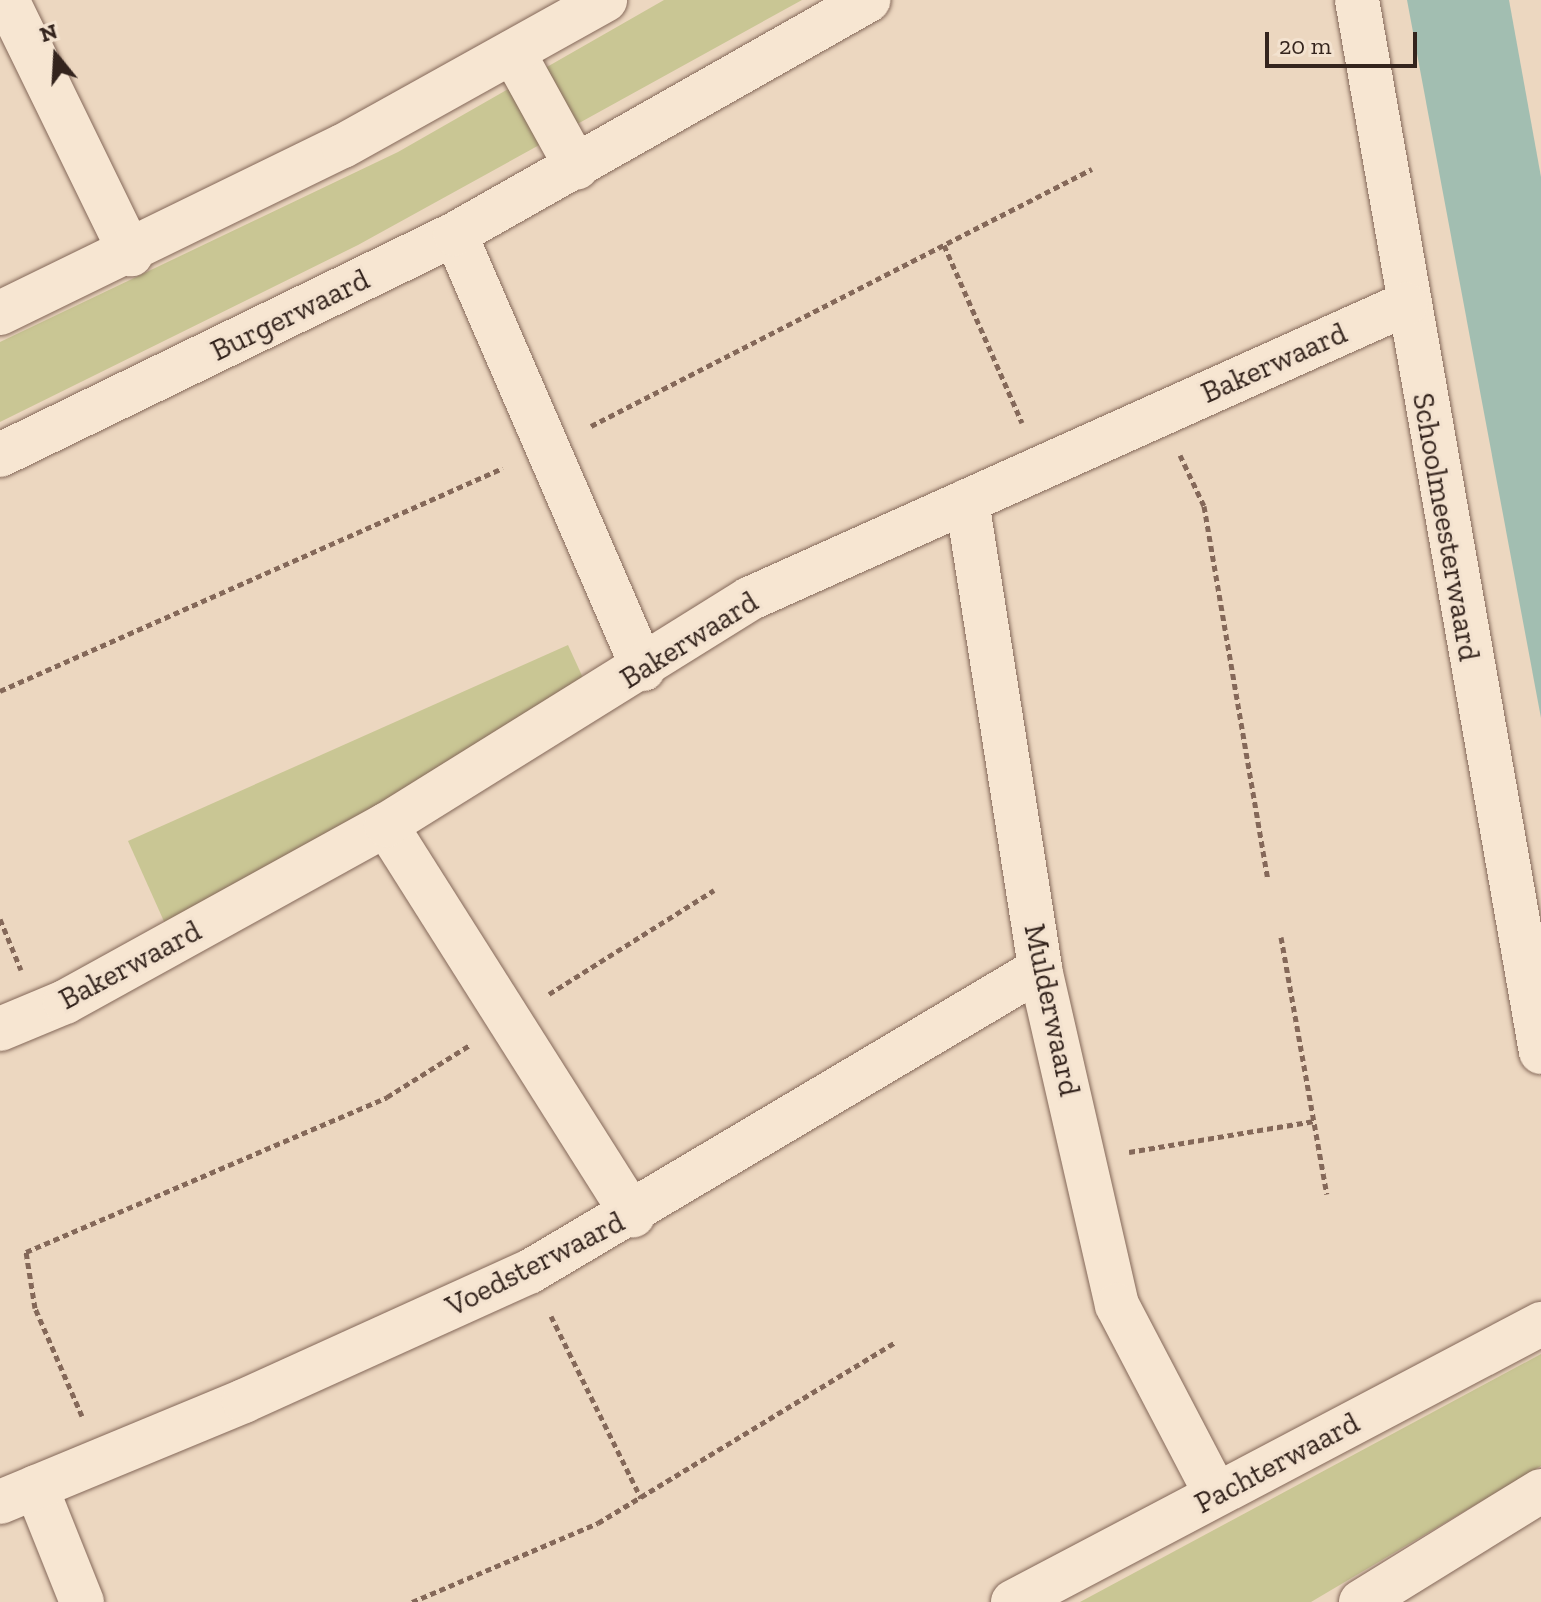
<!DOCTYPE html>
<style>
body{margin:0}
#map{position:relative;width:1541px;height:1602px;overflow:hidden;background:#ecd7c0;font-family:"Zilla Slab",serif}
div>[style]{position:absolute}
.green>*{inset:0;background:#c9c694}
.water>*{inset:0;background:#a2beb1}
.path>*{height:5px;margin-top:-2.5px;transform-origin:0;background:repeating-linear-gradient(90deg,#846859 0 6px,transparent 0 10px)}
.roads{filter:drop-shadow(0 0 2px #846859) drop-shadow(0 0 2px #846859)}
.minor>*{height:44px;margin:-22px;padding:0 22px;transform-origin:22px;border-radius:22px;background:#f7e6d2}
span{translate:-50% -50%;white-space:nowrap;text-align:center;line-height:1.15;-webkit-text-stroke:6px #f3e2cf;paint-order:stroke}
.street-label{font-size:30px;color:#34241d}
.north{position:absolute;left:16px;top:16px;width:80px;height:80px;-webkit-text-stroke:6px #f3e2cf;paint-order:stroke;rotate:342deg;font-size:22px;font-weight:700;line-height:32px;text-align:center;color:#34241d}
.north::after{content:'';display:block;margin:auto;width:28px;height:36px;background:#34241d;clip-path:polygon(50% 0,100% 100%,50% 72%,0 100%)}
.scale{position:absolute;left:1265px;top:32px;width:152px;height:36px;box-sizing:border-box;border:4px solid #34241d;border-top:0;padding-left:10px;font-size:24px;line-height:28px;white-space:nowrap;color:#34241d;-webkit-text-stroke:6px #f3e2cf;paint-order:stroke}
</style>
<div id="map">
<div class="green">
<i style="clip-path:polygon(664px 0,802px 0,358px 245px,0 422px,0 342px,398px 152px)"></i>
<i style="clip-path:polygon(568px 645px,584px 680px,171px 937px,128px 841px)"></i>
<i style="clip-path:polygon(1541px 1354px,1541px 1466px,1311px 1602px,1080px 1602px)"></i>
</div>
<div class="water">
<i style="clip-path:polygon(1407px 0,1509px 0,1541px 177px,1541px 718px)"></i>
</div>
<div class="path">
<i style="left:944px;top:245px;width:194px;rotate:66.3deg"></i>
<i style="left:591px;top:426px;width:563px;rotate:-27.16deg"></i>
<i style="left:1180px;top:455px;width:56px;rotate:64.8deg"></i>
<i style="left:1204px;top:506px;width:379px;rotate:80.3deg"></i>
<i style="left:0;top:691px;width:550px;rotate:-23.91deg"></i>
<i style="left:0;top:919px;width:55px;rotate:67.6deg"></i>
<i style="left:1281px;top:937px;width:261px;rotate:79.9deg"></i>
<i style="left:549px;top:994px;width:195px;rotate:-32.2deg"></i>
<i style="left:1129px;top:1152px;width:188px;rotate:-9.5deg"></i>
<i style="left:551px;top:1316px;width:203px;rotate:63.7deg"></i>
<i style="left:82px;top:1416px;width:118px;rotate:-113.5deg"></i>
<i style="left:35px;top:1308px;width:57px;rotate:-99.1deg"></i>
<i style="left:26px;top:1252px;width:393px;rotate:-23.2deg"></i>
<i style="left:387px;top:1097px;width:98px;rotate:-32.1deg"></i>
<i style="left:412px;top:1602px;width:202px;rotate:-23deg"></i>
<i style="left:598px;top:1523px;width:349px;rotate:-31.3deg"></i>
</div>
<div class="roads">
<div class="minor">
<i style="left:7px;top:0;width:283px;rotate:64deg"></i>
<i style="left:1357px;top:0;width:1068px;rotate:80.08deg"></i>
<i style="left:513px;top:52px;width:132px;rotate:61.1deg"></i>
<i style="left:455px;top:234px;width:474px;rotate:66.6deg"></i>
<i style="left:0;top:313px;width:381px;rotate:-26deg"></i>
<i style="left:343px;top:146px;width:300px;rotate:-29.1deg"></i>
<i style="left:0;top:455px;width:506px;rotate:-25.91deg"></i>
<i style="left:455px;top:234px;width:475px;rotate:-29.5deg"></i>
<i style="left:967px;top:501px;width:474px;rotate:81.1deg"></i>
<i style="left:1040px;top:969px;width:345px;rotate:77.1deg"></i>
<i style="left:1117px;top:1305px;width:213px;rotate:62.4deg"></i>
<i style="left:386px;top:825px;width:462px;rotate:57.7deg"></i>
<i style="left:0;top:1029px;width:70px;rotate:-22.6deg"></i>
<i style="left:65px;top:1002px;width:367px;rotate:-28.9deg"></i>
<i style="left:386px;top:825px;width:428px;rotate:-31.9deg"></i>
<i style="left:749px;top:599px;width:720px;rotate:-24.18deg"></i>
<i style="left:36px;top:1487px;width:124px;rotate:68.2deg"></i>
<i style="left:0;top:1502px;width:264px;rotate:-22.5deg"></i>
<i style="left:244px;top:1401px;width:313px;rotate:-24.4deg"></i>
<i style="left:529px;top:1272px;width:594px;rotate:-30.67deg"></i>
<i style="left:1013px;top:1602px;width:597px;rotate:-27.77deg"></i>
<i style="left:1361px;top:1602px;width:211px;rotate:-31.7deg"></i>
</div>
</div>
<div class="street-label">
<span style="left:290px;top:315px;rotate:-26deg">Burgerwaard</span>
<span style="left:1274px;top:363px;rotate:-24deg">Bakerwaard</span>
<span style="left:1446px;top:527px;rotate:80deg">Schoolmeesterwaard</span>
<span style="left:689px;top:640px;rotate:-32deg">Bakerwaard</span>
<span style="left:130px;top:965px;rotate:-28deg">Bakerwaard</span>
<span style="left:1052px;top:1010px;rotate:78deg">Mulderwaard</span>
<span style="left:535px;top:1264px;rotate:-27deg">Voedsterwaard</span>
<span style="left:1277px;top:1463px;rotate:-28deg">Pachterwaard</span>
</div>
<div class="north">N</div>
<div class="scale">20 m</div>
</div>
